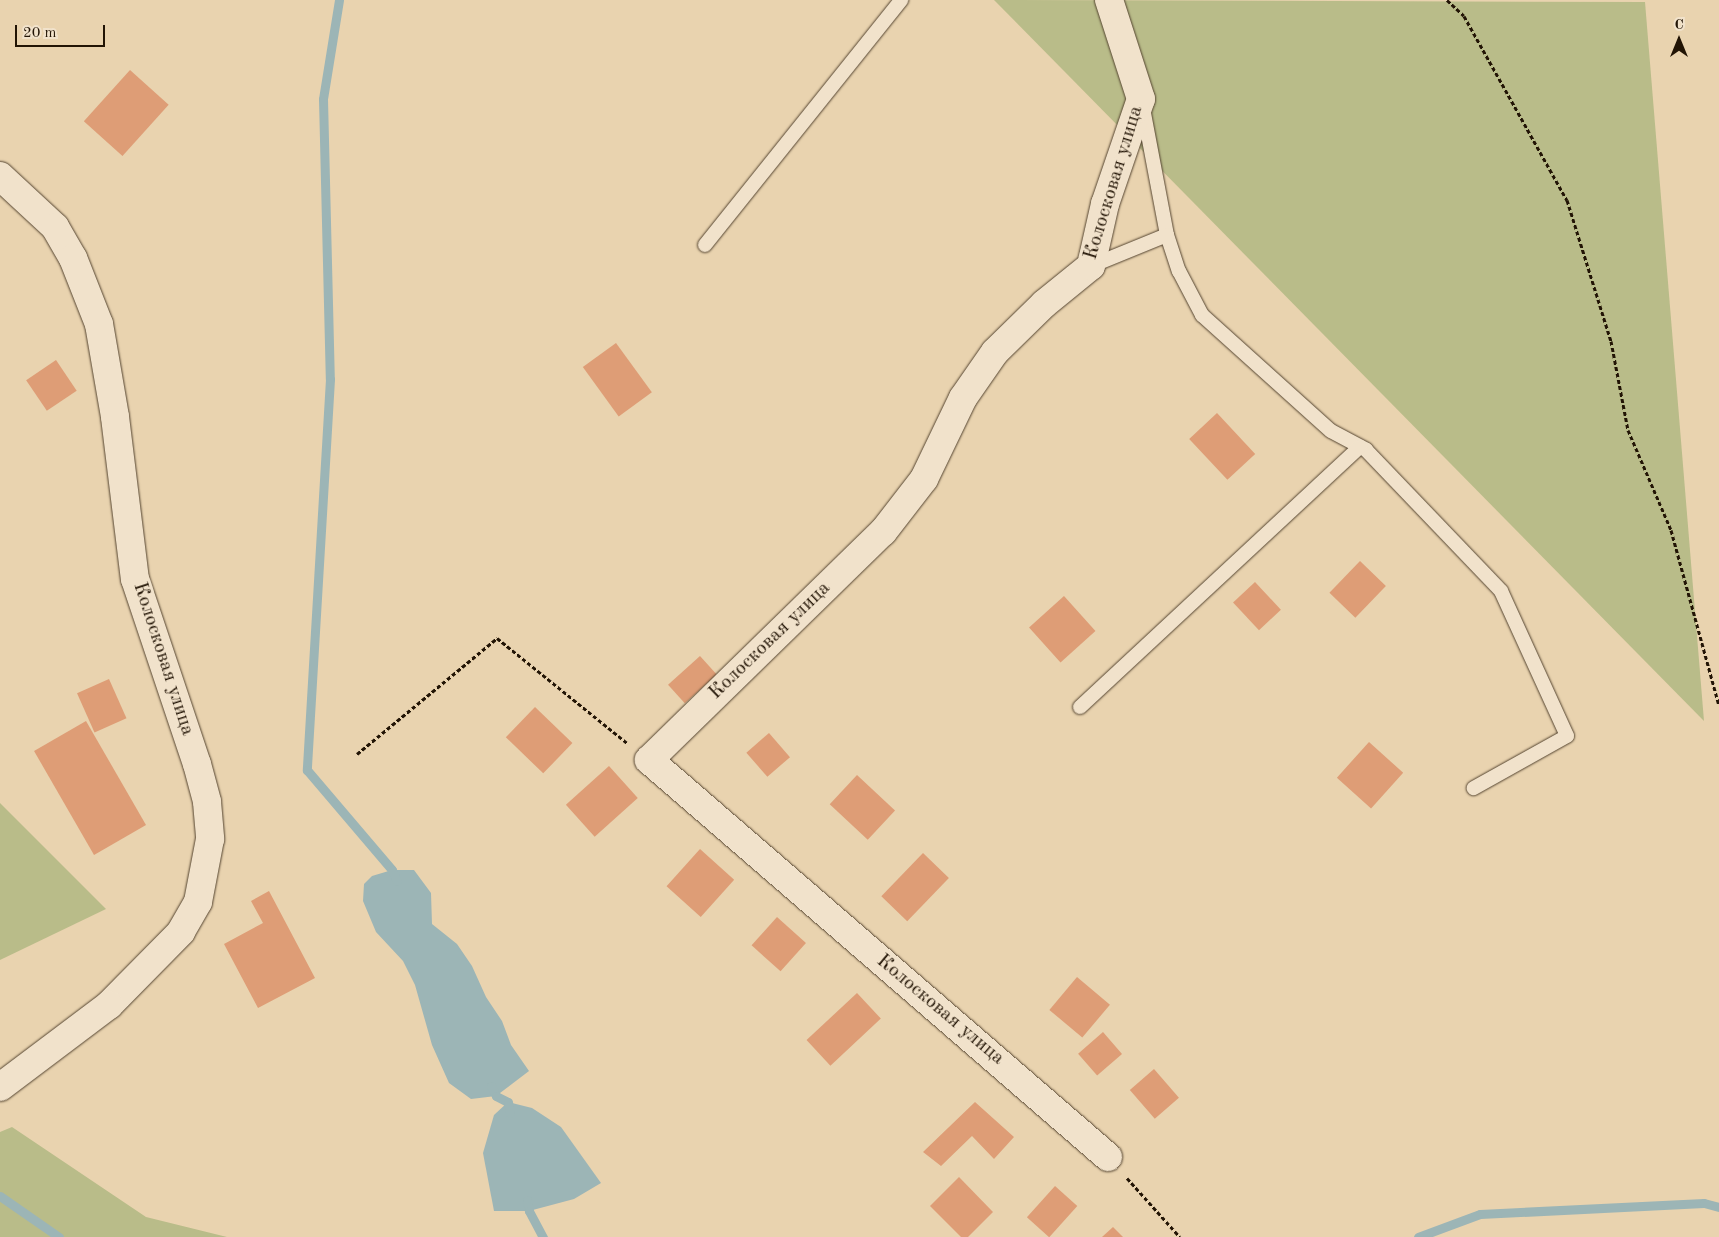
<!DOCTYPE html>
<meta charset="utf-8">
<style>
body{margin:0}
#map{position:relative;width:1719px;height:1237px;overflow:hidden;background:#e9d3af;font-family:"Old Standard TT",serif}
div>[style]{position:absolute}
.green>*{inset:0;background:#b9bc89}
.water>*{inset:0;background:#9cb5b6}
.stream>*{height:9px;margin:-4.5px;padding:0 4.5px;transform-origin:4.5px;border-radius:4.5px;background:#9cb5b6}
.building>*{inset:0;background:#de9d76;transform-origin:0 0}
.path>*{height:3px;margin-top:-1.5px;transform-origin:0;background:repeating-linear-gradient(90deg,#221405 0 4px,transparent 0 6.5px)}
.roads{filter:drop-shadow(0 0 1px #544430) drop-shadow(0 0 1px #544430)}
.lane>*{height:14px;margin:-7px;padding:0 7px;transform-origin:7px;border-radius:7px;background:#f1e2cb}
.street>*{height:28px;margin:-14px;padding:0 14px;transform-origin:14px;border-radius:14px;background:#f1e2cb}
.secondary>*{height:28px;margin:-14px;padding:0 14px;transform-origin:14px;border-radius:14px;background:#f1e2cb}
span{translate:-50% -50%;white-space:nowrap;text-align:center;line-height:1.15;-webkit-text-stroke:5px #f1e2cb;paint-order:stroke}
.street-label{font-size:20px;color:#221405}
.north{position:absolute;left:1654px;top:15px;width:50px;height:50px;-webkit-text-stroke:4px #f1e2cb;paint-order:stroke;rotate:0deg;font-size:14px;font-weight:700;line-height:20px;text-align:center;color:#221405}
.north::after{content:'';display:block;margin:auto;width:18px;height:22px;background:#221405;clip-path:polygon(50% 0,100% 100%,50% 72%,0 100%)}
.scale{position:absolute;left:15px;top:25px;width:90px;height:22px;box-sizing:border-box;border:2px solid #221405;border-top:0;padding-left:6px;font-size:15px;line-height:18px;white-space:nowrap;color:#221405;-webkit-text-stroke:4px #f1e2cb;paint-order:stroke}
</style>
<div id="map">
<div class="green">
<i style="clip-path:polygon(994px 0,1645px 2px,1704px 721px)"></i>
<i style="clip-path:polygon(0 803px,106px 909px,0 960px)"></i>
<i style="clip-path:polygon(12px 1127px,146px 1217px,227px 1237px,0 1237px,0 1132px)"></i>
</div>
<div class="water">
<i style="clip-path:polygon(392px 870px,414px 870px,431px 893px,432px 924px,457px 944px,472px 966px,486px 997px,502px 1021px,511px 1045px,529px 1071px,496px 1096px,471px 1099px,449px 1083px,432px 1045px,415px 985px,403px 961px,376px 932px,363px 901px,364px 884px,372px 876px)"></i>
<i style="clip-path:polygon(508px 1102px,532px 1108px,561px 1127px,601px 1183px,574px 1199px,529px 1211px,494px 1211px,483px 1153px,494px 1115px)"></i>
</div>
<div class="stream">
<i style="left:339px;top:0;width:100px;rotate:99.2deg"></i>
<i style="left:323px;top:99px;width:280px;rotate:88.6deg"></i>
<i style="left:330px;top:379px;width:392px;rotate:93.4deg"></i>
<i style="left:307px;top:770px;width:131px;rotate:49.6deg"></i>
<i style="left:392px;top:870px;width:12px;rotate:66deg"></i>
<i style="left:491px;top:1086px;width:11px;rotate:63deg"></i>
<i style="left:496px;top:1096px;width:13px;rotate:27deg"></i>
<i style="left:508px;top:1102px;width:11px;rotate:80deg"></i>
<i style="left:0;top:1196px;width:72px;rotate:34.8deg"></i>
<i style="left:527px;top:1200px;width:11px;rotate:80deg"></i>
<i style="left:529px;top:1211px;width:30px;rotate:62deg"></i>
<i style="left:1418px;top:1237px;width:66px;rotate:-20.4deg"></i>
<i style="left:1480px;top:1214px;width:224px;rotate:-2.8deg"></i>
<i style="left:1704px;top:1203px;width:16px;rotate:15deg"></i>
</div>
<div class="building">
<i style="left:130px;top:70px;width:52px;height:69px;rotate:42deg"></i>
<i style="left:616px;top:343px;width:61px;height:41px;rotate:54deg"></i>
<i style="left:56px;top:360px;width:37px;height:36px;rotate:56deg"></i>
<i style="left:1217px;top:413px;width:56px;height:38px;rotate:47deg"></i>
<i style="left:1360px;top:561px;width:36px;height:44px;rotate:44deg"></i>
<i style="left:1255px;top:582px;width:38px;height:30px;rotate:47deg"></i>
<i style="left:1064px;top:596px;width:47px;height:47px;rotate:48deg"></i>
<i style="left:700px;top:656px;width:25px;height:43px;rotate:48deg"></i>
<i style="left:109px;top:679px;width:43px;height:35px;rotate:66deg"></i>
<i style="left:535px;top:707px;width:52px;height:42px;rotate:44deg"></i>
<i style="left:86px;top:721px;width:120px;height:60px;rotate:60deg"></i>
<i style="left:769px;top:733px;width:32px;height:30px;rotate:49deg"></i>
<i style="left:1369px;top:742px;width:46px;height:48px;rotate:42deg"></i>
<i style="left:609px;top:766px;width:43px;height:58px;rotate:48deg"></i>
<i style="left:857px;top:775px;width:52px;height:40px;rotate:43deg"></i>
<i style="left:700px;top:849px;width:46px;height:50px;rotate:42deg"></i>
<i style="left:923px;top:853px;width:36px;height:60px;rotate:44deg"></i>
<i style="clip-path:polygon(269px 891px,315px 978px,258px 1008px,224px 944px,263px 923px,251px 901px)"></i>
<i style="left:777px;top:917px;width:39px;height:38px;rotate:42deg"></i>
<i style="left:1077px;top:977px;width:43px;height:43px;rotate:40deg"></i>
<i style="left:857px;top:993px;width:35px;height:69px;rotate:47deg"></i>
<i style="left:1103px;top:1032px;width:29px;height:33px;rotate:49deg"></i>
<i style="left:1154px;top:1069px;width:38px;height:32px;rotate:49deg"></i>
<i style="clip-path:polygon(975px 1102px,1014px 1137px,994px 1159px,972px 1136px,941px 1166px,923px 1152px)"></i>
<i style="clip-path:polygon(959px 1177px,993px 1212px,968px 1237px,961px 1237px,930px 1206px)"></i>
<i style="left:1055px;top:1186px;width:30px;height:42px;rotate:42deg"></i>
<i style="clip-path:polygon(1113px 1227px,1123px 1237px,1102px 1237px)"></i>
</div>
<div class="path">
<i style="left:1447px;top:0;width:23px;rotate:43deg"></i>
<i style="left:1464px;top:16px;width:211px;rotate:60.8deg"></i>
<i style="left:1567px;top:200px;width:148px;rotate:72.7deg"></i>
<i style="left:1611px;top:341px;width:91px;rotate:79.2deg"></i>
<i style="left:1628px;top:430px;width:109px;rotate:66.7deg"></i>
<i style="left:1671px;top:530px;width:181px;rotate:74.7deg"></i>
<i style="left:357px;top:754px;width:182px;rotate:-39.6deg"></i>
<i style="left:497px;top:638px;width:167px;rotate:38.9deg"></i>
<i style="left:1127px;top:1178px;width:79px;rotate:48.1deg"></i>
</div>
<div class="roads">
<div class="lane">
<i style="left:1143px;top:108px;width:129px;rotate:79.3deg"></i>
<i style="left:1167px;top:235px;width:38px;rotate:72deg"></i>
<i style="left:1179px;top:271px;width:50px;rotate:62.4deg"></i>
<i style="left:1202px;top:315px;width:173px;rotate:42deg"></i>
<i style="left:1331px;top:431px;width:40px;rotate:28deg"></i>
<i style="left:1366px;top:450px;width:195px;rotate:46.2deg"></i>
<i style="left:1501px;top:591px;width:159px;rotate:65.5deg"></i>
<i style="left:1567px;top:736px;width:107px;rotate:150.8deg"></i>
<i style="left:705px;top:245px;width:314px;rotate:-51.3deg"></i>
<i style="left:1091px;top:266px;width:82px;rotate:-22.2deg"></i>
<i style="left:1080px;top:707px;width:382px;rotate:-42.9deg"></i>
</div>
<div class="street">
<i style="left:1108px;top:1157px;width:607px;rotate:-139.14deg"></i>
<i style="left:649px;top:760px;width:327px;rotate:-44.3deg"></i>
<i style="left:883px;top:532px;width:67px;rotate:-52.3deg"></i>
<i style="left:924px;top:479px;width:90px;rotate:-64.3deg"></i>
<i style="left:963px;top:398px;width:56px;rotate:-55.2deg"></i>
<i style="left:995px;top:352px;width:69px;rotate:-44.4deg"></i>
<i style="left:1044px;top:304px;width:60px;rotate:-39deg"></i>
<i style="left:1091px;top:266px;width:64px;rotate:-77.3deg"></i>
<i style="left:1105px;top:204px;width:111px;rotate:-71.1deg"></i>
<i style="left:1141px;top:99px;width:104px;rotate:-107.9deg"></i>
</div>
<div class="secondary">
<i style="left:0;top:176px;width:75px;rotate:42.8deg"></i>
<i style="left:55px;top:227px;width:36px;rotate:60deg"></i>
<i style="left:73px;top:258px;width:71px;rotate:68.5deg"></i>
<i style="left:99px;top:324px;width:94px;rotate:80.2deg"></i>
<i style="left:115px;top:417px;width:163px;rotate:83deg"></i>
<i style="left:135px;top:579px;width:195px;rotate:71.5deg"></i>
<i style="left:197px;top:764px;width:39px;rotate:75deg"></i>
<i style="left:207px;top:802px;width:37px;rotate:85deg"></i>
<i style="left:210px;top:839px;width:64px;rotate:100.8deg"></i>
<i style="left:198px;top:902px;width:34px;rotate:120deg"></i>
<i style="left:181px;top:932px;width:103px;rotate:134.6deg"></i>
<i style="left:109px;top:1005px;width:136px;rotate:143deg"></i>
</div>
</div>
<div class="street-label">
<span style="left:1114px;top:183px;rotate:-73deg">Колосковая улица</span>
<span style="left:770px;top:641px;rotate:-44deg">Колосковая улица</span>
<span style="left:163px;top:659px;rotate:72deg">Колосковая улица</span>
<span style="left:940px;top:1010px;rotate:40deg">Колосковая улица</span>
</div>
<div class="north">С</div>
<div class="scale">20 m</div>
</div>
